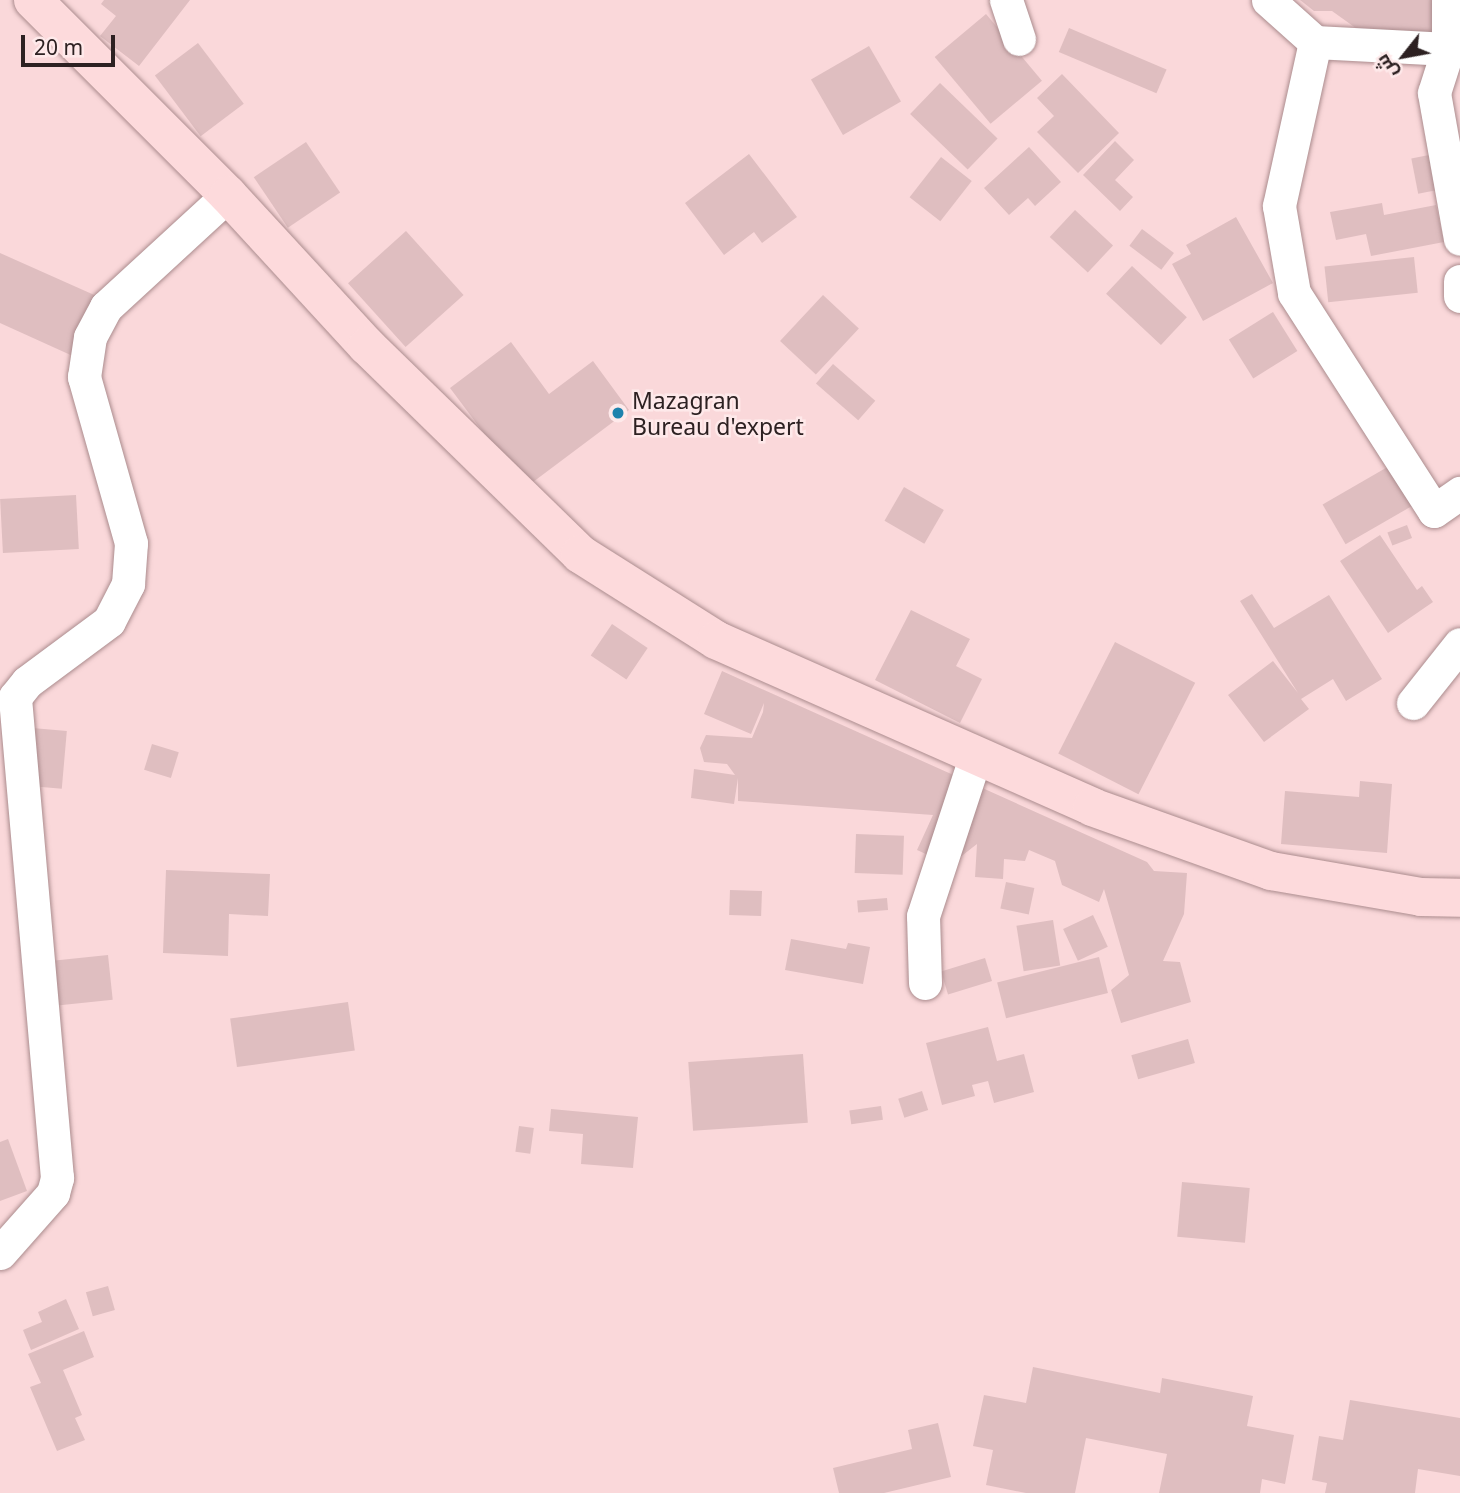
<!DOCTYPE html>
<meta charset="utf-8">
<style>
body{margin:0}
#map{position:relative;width:1460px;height:1493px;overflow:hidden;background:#fad8da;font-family:"Noto Sans",Cairo,sans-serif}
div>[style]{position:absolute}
.building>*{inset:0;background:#dfbec0;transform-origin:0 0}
.roads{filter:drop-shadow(0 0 2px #ab8c8e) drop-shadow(0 0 2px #ab8c8e)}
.minor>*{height:33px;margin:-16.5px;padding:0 16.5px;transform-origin:16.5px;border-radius:16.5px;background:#fff}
.major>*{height:38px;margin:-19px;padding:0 19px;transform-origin:19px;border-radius:19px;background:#fddadc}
.dots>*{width:19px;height:19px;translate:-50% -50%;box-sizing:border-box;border:4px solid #fee9ea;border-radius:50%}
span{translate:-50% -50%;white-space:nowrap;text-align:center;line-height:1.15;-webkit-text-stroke:5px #fee9ea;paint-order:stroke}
.poi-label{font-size:23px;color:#2d2122}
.left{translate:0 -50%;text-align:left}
.north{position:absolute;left:1369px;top:21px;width:70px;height:70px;-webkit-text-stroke:5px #fee9ea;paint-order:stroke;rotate:239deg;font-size:19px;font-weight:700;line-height:28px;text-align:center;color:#2d2122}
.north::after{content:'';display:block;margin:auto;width:24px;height:32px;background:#2d2122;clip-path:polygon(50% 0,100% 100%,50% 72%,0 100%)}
.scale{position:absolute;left:21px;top:35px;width:94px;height:32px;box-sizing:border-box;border:4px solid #2d2122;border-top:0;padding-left:9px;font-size:21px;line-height:24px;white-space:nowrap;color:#2d2122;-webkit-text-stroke:5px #fee9ea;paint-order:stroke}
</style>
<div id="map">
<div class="building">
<i style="clip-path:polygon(104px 0,190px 0,139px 66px,100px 36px,116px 16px,101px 4px)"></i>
<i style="clip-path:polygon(1300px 0,1436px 0,1435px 34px,1360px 31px,1332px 11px,1314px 11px)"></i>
<i style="left:986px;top:14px;width:87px;height:67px;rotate:50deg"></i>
<i style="left:1069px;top:28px;width:106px;height:26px;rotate:23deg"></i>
<i style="left:198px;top:43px;width:76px;height:54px;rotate:53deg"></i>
<i style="left:869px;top:46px;width:64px;height:67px;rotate:60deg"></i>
<i style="clip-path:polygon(1062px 74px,1119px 133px,1078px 173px,1037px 132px,1054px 116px,1037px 98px)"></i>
<i style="left:940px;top:83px;width:80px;height:43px;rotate:44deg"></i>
<i style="clip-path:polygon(1115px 141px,1134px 160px,1115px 180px,1133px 197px,1120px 211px,1083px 175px)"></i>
<i style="left:306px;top:142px;width:61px;height:63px;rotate:56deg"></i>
<i style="clip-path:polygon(1029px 147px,1061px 182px,1035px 206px,1028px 198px,1009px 215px,984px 188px)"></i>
<i style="clip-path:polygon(749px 154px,797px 217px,762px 243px,754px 232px,724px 255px,685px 203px)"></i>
<i style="left:1429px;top:155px;width:36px;height:18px;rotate:79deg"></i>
<i style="left:941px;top:157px;width:39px;height:51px;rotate:38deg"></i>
<i style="clip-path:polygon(1382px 203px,1384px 215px,1436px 205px,1444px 242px,1371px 256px,1366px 234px,1336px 240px,1330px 212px)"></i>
<i style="left:1075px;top:210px;width:52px;height:37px;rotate:43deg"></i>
<i style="clip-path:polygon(1236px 217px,1273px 283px,1203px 321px,1172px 264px,1191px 254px,1186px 245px)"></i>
<i style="left:1142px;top:229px;width:40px;height:21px;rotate:37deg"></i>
<i style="left:406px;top:231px;width:86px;height:78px;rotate:48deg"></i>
<i style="clip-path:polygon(0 253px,101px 298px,75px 357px,0 323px)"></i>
<i style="left:1414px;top:257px;width:36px;height:90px;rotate:84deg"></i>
<i style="left:1132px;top:266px;width:75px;height:38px;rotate:43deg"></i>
<i style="left:823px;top:295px;width:49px;height:63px;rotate:43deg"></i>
<i style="left:1273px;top:312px;width:46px;height:52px;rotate:58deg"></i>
<i style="clip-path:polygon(511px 342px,549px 394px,593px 361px,629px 410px,525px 488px,450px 388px)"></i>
<i style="left:833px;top:364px;width:56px;height:26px;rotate:41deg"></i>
<i style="left:1391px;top:465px;width:46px;height:79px;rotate:60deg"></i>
<i style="left:904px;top:487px;width:46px;height:39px;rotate:30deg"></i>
<i style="left:76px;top:495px;width:54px;height:76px;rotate:87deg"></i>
<i style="left:1407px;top:525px;width:14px;height:21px;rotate:69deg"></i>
<i style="clip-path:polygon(1380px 535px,1417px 590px,1422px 586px,1433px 602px,1388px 633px,1340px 561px)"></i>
<i style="clip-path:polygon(1252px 594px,1274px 628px,1329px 595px,1382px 679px,1346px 701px,1333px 679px,1301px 699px,1309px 709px,1264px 742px,1228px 695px,1273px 661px,1298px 693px,1240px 601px)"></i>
<i style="clip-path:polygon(911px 610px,970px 639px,956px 666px,982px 679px,960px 723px,875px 680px)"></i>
<i style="left:612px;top:624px;width:43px;height:38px;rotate:34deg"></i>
<i style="left:1115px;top:642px;width:90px;height:125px;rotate:27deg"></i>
<i style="clip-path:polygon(722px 671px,1147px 862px,1154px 871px,1187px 873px,1184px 914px,1163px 961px,1180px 962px,1191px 1002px,1121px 1023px,1111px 990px,1129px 975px,1104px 889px,1099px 902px,1062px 885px,1055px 861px,1029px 850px,1025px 861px,1004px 859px,1003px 879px,975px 877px,977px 844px,950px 865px,917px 850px,933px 815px,738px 801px,738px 778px,734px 804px,691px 798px,694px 769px,735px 775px,727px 764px,704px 762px,700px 748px,706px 735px,752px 738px,763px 712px,764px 703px,751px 734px,704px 714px)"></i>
<i style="left:21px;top:727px;width:46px;height:58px;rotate:5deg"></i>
<i style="left:152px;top:744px;width:28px;height:27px;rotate:17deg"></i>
<i style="clip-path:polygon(1360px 781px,1392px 784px,1387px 853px,1281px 844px,1285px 791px,1359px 797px)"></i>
<i style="left:856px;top:834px;width:48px;height:39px;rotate:2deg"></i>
<i style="clip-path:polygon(166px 870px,270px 874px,268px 916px,229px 914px,228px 956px,163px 953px)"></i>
<i style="left:1006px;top:882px;width:29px;height:27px;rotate:12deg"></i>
<i style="left:730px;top:890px;width:32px;height:25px;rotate:2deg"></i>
<i style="left:887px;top:898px;width:12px;height:30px;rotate:85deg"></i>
<i style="left:1093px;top:915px;width:35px;height:33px;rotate:65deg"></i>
<i style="left:1053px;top:920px;width:46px;height:37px;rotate:81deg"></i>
<i style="clip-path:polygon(791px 939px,846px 949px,848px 943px,870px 947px,863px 984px,785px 970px)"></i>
<i style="left:108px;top:955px;width:45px;height:58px;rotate:84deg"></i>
<i style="left:1099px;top:957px;width:37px;height:105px;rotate:76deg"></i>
<i style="left:985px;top:958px;width:24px;height:46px;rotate:73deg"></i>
<i style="left:348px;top:1002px;width:49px;height:119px;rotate:82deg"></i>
<i style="clip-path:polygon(988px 1027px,997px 1061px,1024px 1054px,1034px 1092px,994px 1103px,988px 1081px,972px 1085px,975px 1096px,942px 1105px,926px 1043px)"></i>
<i style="left:1188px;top:1039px;width:25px;height:59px;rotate:74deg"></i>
<i style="left:803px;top:1054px;width:69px;height:115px;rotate:86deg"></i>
<i style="left:922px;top:1091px;width:20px;height:25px;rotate:72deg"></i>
<i style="left:881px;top:1106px;width:14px;height:32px;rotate:82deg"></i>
<i style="clip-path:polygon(551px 1109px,638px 1117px,633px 1168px,581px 1164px,583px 1134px,549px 1131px)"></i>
<i style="left:519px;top:1126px;width:15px;height:26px;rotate:8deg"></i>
<i style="clip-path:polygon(8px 1139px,27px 1191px,0 1201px,0 1142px)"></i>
<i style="left:1182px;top:1182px;width:68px;height:55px;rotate:5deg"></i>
<i style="left:108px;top:1286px;width:25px;height:23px;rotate:74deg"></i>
<i style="clip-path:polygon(66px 1299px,79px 1329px,31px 1350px,23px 1330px,42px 1322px,38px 1312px)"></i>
<i style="clip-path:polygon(84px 1331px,94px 1357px,63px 1370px,82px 1415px,75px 1418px,85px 1440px,57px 1451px,30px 1387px,41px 1383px,28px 1354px)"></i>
<i style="clip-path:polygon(1033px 1367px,1160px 1393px,1162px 1378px,1253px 1396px,1247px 1426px,1294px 1435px,1285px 1484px,1262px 1479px,1260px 1493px,1159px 1493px,1167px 1454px,1086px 1438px,1075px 1493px,1026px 1493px,986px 1485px,993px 1450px,973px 1446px,984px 1395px,1026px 1403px)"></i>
<i style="clip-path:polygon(1350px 1400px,1460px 1418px,1460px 1476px,1418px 1469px,1415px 1493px,1325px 1493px,1327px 1483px,1312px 1480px,1319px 1436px,1343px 1440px)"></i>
<i style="clip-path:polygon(938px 1423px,951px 1477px,884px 1493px,839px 1493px,833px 1468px,912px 1449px,908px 1430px)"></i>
</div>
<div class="roads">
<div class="minor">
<i style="left:1006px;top:0;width:41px;rotate:71.6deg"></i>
<i style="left:1268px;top:0;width:63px;rotate:41.8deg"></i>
<i style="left:1315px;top:42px;width:133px;rotate:3deg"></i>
<i style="left:1448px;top:0;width:49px;rotate:90deg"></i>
<i style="left:1448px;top:49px;width:46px;rotate:107.7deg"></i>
<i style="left:1434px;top:93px;width:148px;rotate:79.9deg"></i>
<i style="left:1315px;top:42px;width:168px;rotate:102.4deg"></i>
<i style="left:1279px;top:206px;width:88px;rotate:80.2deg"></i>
<i style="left:1294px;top:293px;width:259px;rotate:57.3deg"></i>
<i style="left:1434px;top:511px;width:32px;rotate:-35deg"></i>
<i style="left:1460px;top:281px;width:15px;rotate:90deg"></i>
<i style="left:1413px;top:703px;width:75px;rotate:-51.5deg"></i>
<i style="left:925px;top:983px;width:67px;rotate:-91.7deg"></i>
<i style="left:923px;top:916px;width:169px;rotate:-71.8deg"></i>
<i style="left:0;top:1253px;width:80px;rotate:-48.5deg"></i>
<i style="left:53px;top:1193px;width:16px;rotate:-75deg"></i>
<i style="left:57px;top:1178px;width:483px;rotate:-95deg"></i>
<i style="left:15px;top:697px;width:19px;rotate:-51deg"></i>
<i style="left:27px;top:682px;width:102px;rotate:-36.6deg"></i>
<i style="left:109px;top:621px;width:42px;rotate:-62.8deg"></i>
<i style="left:128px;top:584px;width:41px;rotate:-85.8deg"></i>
<i style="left:131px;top:543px;width:173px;rotate:-105.8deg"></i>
<i style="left:84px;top:377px;width:40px;rotate:-81.5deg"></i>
<i style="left:90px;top:337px;width:34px;rotate:-62deg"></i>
<i style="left:106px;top:307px;width:166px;rotate:-42.6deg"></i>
</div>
<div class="major">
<i style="left:33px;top:0;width:276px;rotate:45deg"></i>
<i style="left:228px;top:195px;width:205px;rotate:47.4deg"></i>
<i style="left:367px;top:346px;width:298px;rotate:44.3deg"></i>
<i style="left:580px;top:554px;width:161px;rotate:32.3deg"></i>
<i style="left:716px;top:640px;width:411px;rotate:23.9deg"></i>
<i style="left:1092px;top:807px;width:190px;rotate:19.7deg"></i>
<i style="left:1271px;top:871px;width:152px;rotate:9.8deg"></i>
<i style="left:1421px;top:897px;width:39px;rotate:1deg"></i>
</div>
</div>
<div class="dots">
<i style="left:618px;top:413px;background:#1e82ad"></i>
</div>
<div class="poi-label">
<span class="left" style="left:632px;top:413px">Mazagran<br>Bureau d'expert</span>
</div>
<div class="north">ش</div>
<div class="scale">20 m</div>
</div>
